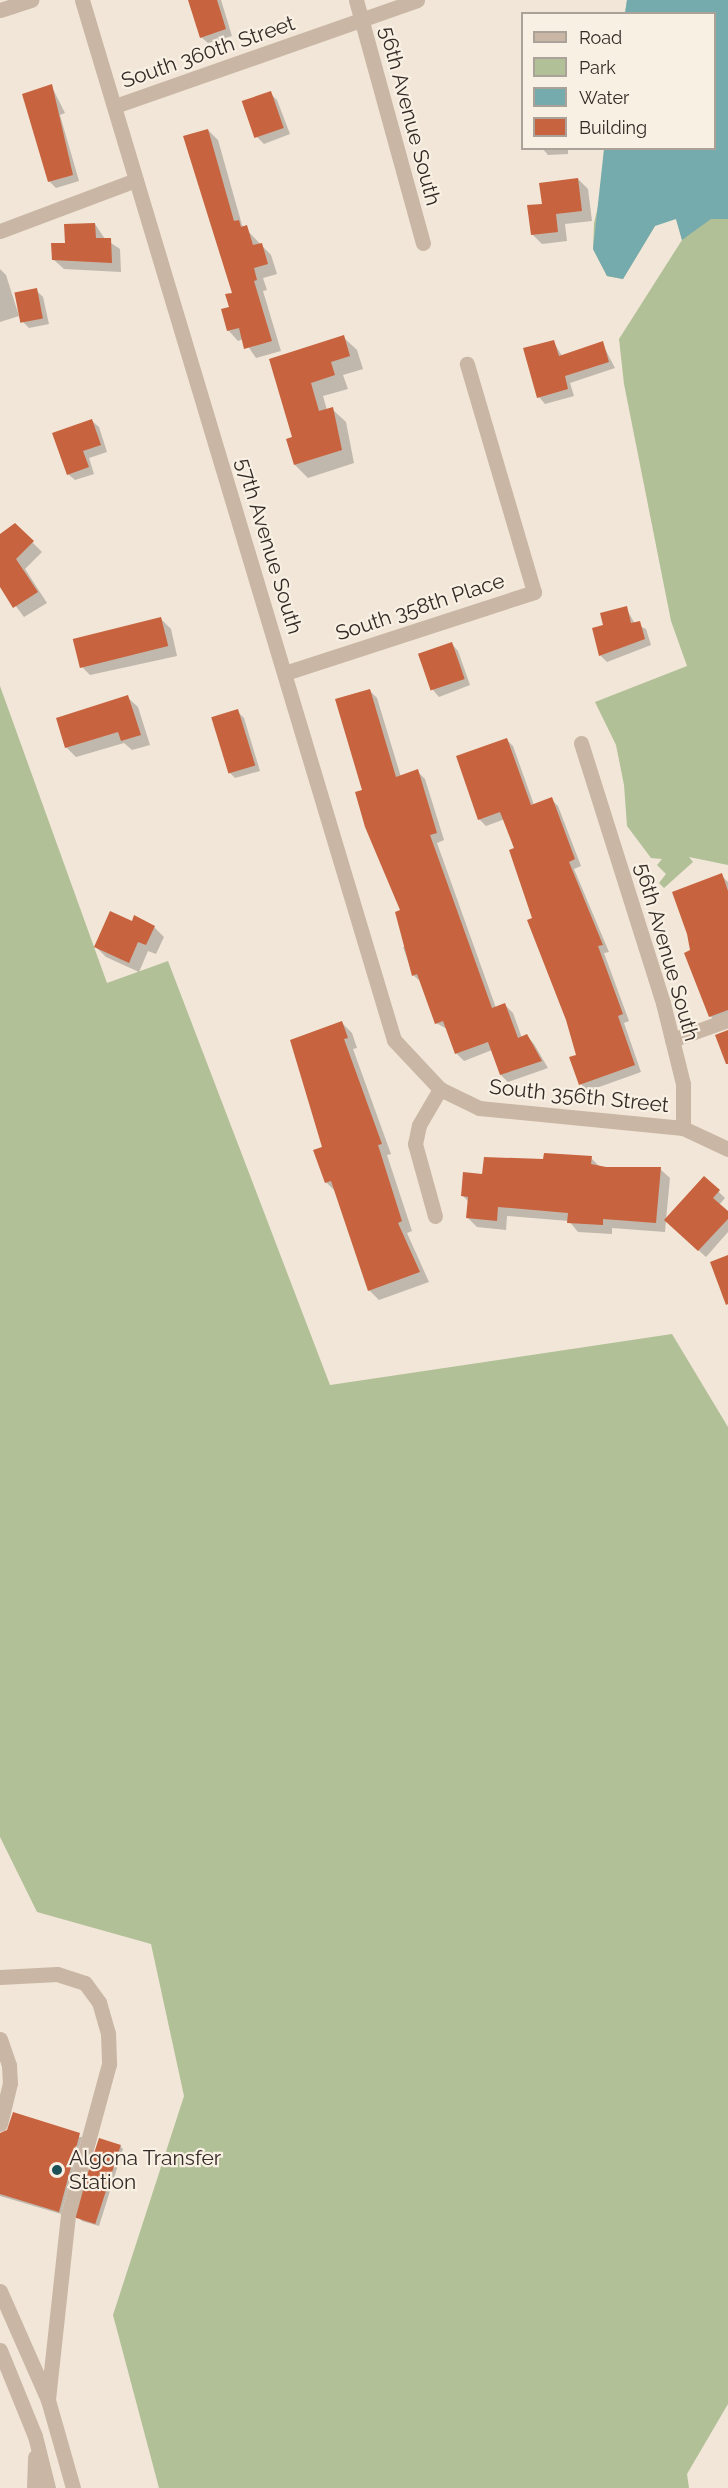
<!DOCTYPE html>
<style>
body{margin:0}
#map{position:relative;width:728px;height:2488px;overflow:hidden;background:#f1e6d7;font-family:Raleway,sans-serif}
div>[style]{position:absolute}
.green>*{inset:0;background:#b2c098}
.water>*{inset:0;background:#76abae}
.shadow>*{inset:0;background:#0003}
.building>*{inset:0;background:#c8633f;transform-origin:0 0}
.minor>*{height:15px;margin:-7.5px;padding:0 7.5px;transform-origin:7.5px;border-radius:7.5px;background:#c9b6a4}
.dots>*{width:16px;height:16px;translate:-50% -50%;box-sizing:border-box;border:3px solid #f9f0e4;border-radius:50%}
span{translate:-50% -50%;white-space:nowrap;text-align:center;line-height:1.15;-webkit-text-stroke:4.5px #f9f0e4;paint-order:stroke}
.street-label{font-size:21px;color:#342a26}
.poi-label{font-size:21px;color:#342a26}
.left{translate:0 -50%;text-align:left}
.legend{position:absolute;left:521px;top:12px;width:195px;height:138px;box-sizing:border-box;background:#f9f0e4;border:2px solid #aaa198;margin:0;padding:8px 10px;list-style:none;font-size:18px;color:#342a26}
.legend li{display:flex;align-items:center;gap:12px;height:30px}
.legend b{width:30px;border:2px solid #aaa198}
</style>
<div id="map">
<div class="green">
<i style="clip-path:polygon(627px 0,728px 0,728px 865px,689px 857px,693px 862px,664px 888px,659px 883px,666px 874px,657px 865px,662px 859px,651px 858px,627px 826px,624px 785px,616px 745px,595px 702px,687px 666px,671px 621px,624px 384px,619px 339px,682px 240px,676px 219px,658px 221px,623px 279px,607px 276px,593px 249px,594px 223px,602px 190px,604px 149px,714px 148px,714px 14px,625px 13px)"></i>
<i style="clip-path:polygon(0 686px,107px 983px,168px 961px,330px 1385px,672px 1334px,728px 1427px,728px 2404px,687px 2474px,689px 2488px,159px 2488px,113px 2315px,184px 2096px,151px 1944px,37px 1912px,0 1837px)"></i>
</div>
<div class="water">
<i style="clip-path:polygon(627px 0,728px 0,728px 219px,711px 219px,682px 240px,676px 219px,655px 226px,623px 279px,607px 276px,593px 249px,604px 149px,714px 148px,714px 14px,625px 13px)"></i>
</div>
<div class="shadow">
<i style="clip-path:polygon(190px 0,221px 0,232px 36px,208px 43px,201px 37px)"></i>
<i style="clip-path:polygon(51px 85px,65px 113px,60px 115px,79px 181px,56px 188px,49px 181px)"></i>
<i style="clip-path:polygon(270px 93px,277px 100px,290px 134px,264px 144px,257px 137px)"></i>
<i style="clip-path:polygon(208px 130px,218px 140px,242px 225px,271px 255px,277px 274px,263px 278px,267px 290px,263px 291px,281px 351px,256px 358px,243px 339px,238px 341px,228px 330px,233px 294px)"></i>
<i style="clip-path:polygon(542px 148px,568px 148px,568px 154px,548px 155px)"></i>
<i style="clip-path:polygon(578px 179px,588px 189px,592px 221px,565px 224px,567px 241px,542px 244px,532px 234px,544px 205px)"></i>
<i style="clip-path:polygon(95px 224px,105px 239px,120px 249px,121px 272px,64px 269px,53px 259px,66px 244px)"></i>
<i style="clip-path:polygon(0 269px,6px 275px,19px 316px,0 322px)"></i>
<i style="clip-path:polygon(36px 290px,43px 297px,49px 324px,29px 328px,23px 322px,17px 294px)"></i>
<i style="clip-path:polygon(343px 337px,357px 350px,363px 369px,343px 375px,348px 389px,323px 396px,327px 410px,332px 409px,346px 422px,354px 463px,308px 478px,295px 465px,294px 438px,271px 360px)"></i>
<i style="clip-path:polygon(553px 341px,562px 356px,602px 343px,615px 368px,570px 383px,574px 396px,545px 404px,539px 397px)"></i>
<i style="clip-path:polygon(92px 421px,99px 427px,107px 452px,89px 458px,94px 474px,75px 480px,68px 474px)"></i>
<i style="clip-path:polygon(15px 525px,42px 552px,25px 569px,47px 603px,24px 617px,0 585px,0 540px)"></i>
<i style="clip-path:polygon(626px 608px,635px 624px,646px 629px,651px 645px,607px 662px,600px 655px,605px 626px)"></i>
<i style="clip-path:polygon(161px 619px,171px 629px,177px 656px,90px 675px,80px 665px)"></i>
<i style="clip-path:polygon(452px 644px,458px 651px,470px 685px,439px 697px,433px 690px)"></i>
<i style="clip-path:polygon(369px 690px,377px 698px,401px 777px,417px 771px,425px 779px,444px 840px,437px 843px,496px 1008px,505px 1005px,513px 1013px,522px 1038px,527px 1036px,534px 1044px,548px 1068px,508px 1082px,501px 1075px,492px 1050px,464px 1061px,456px 1053px,447px 1029px,436px 1023px,421px 982px,413px 975px,403px 947px,408px 946px,402px 911px,364px 791px)"></i>
<i style="clip-path:polygon(127px 697px,138px 707px,150px 745px,132px 750px,124px 743px,76px 757px,66px 747px)"></i>
<i style="clip-path:polygon(237px 711px,244px 718px,260px 771px,235px 778px,229px 772px)"></i>
<i style="clip-path:polygon(506px 739px,513px 746px,534px 805px,551px 799px,558px 806px,581px 866px,574px 869px,609px 952px,604px 953px,629px 1021px,624px 1023px,641px 1072px,588px 1091px,581px 1084px,578px 1056px,505px 819px,486px 826px,479px 819px)"></i>
<i style="clip-path:polygon(721px 875px,728px 882px,728px 1019px,717px 1022px,710px 1016px,692px 951px)"></i>
<i style="clip-path:polygon(132px 923px,154px 927px,164px 937px,156px 954px,148px 951px,139px 972px,106px 957px,96px 947px)"></i>
<i style="clip-path:polygon(342px 1023px,352px 1033px,357px 1048px,353px 1049px,391px 1154px,387px 1155px,412px 1231px,407px 1233px,429px 1282px,379px 1300px,369px 1290px,336px 1192px,326px 1182px)"></i>
<i style="clip-path:polygon(591px 1158px,601px 1168px,660px 1169px,670px 1178px,666px 1220px,704px 1178px,725px 1198px,719px 1205px,728px 1213px,728px 1232px,706px 1257px,666px 1221px,665px 1232px,612px 1228px,612px 1234px,578px 1232px,569px 1221px,507px 1216px,506px 1230px,477px 1227px,467px 1217px,469px 1202px,462px 1195px,483px 1176px,545px 1160px)"></i>
<i style="clip-path:polygon(0 2134px,82px 2137px,61px 2214px,0 2196px)"></i>
<i style="clip-path:polygon(120px 2146px,123px 2149px,99px 2226px,82px 2221px,79px 2218px)"></i>
</div>
<div class="building">
<i style="clip-path:polygon(188px 0,217px 0,226px 29px,200px 38px)"></i>
<i style="clip-path:polygon(52px 84px,73px 175px,48px 182px,22px 94px)"></i>
<i style="left:271px;top:91px;width:39px;height:31px;rotate:71deg"></i>
<i style="clip-path:polygon(208px 129px,234px 221px,239px 220px,241px 227px,247px 225px,253px 245px,262px 243px,268px 264px,254px 268px,257px 280px,254px 281px,272px 341px,244px 349px,239px 328px,227px 331px,221px 309px,229px 307px,225px 294px,232px 293px,183px 136px)"></i>
<i style="clip-path:polygon(578px 178px,582px 211px,556px 214px,558px 232px,531px 235px,527px 205px,542px 204px,539px 183px)"></i>
<i style="clip-path:polygon(95px 223px,96px 238px,111px 238px,112px 263px,52px 260px,51px 243px,65px 243px,64px 224px)"></i>
<i style="left:37px;top:288px;width:31px;height:23px;rotate:79deg"></i>
<i style="clip-path:polygon(344px 335px,350px 356px,331px 362px,335px 375px,311px 383px,319px 411px,333px 407px,342px 450px,294px 465px,286px 439px,292px 437px,269px 359px)"></i>
<i style="clip-path:polygon(554px 340px,559px 356px,603px 341px,609px 362px,565px 376px,568px 389px,537px 398px,523px 348px)"></i>
<i style="clip-path:polygon(92px 419px,101px 445px,83px 451px,89px 467px,67px 475px,52px 433px)"></i>
<i style="clip-path:polygon(15px 523px,34px 541px,16px 559px,38px 592px,13px 608px,0 587px,0 534px)"></i>
<i style="clip-path:polygon(627px 606px,631px 623px,640px 621px,645px 639px,599px 656px,592px 628px,603px 625px,600px 613px)"></i>
<i style="left:161px;top:617px;width:30px;height:91px;rotate:76deg"></i>
<i style="left:452px;top:642px;width:39px;height:36px;rotate:71deg"></i>
<i style="clip-path:polygon(370px 689px,396px 777px,418px 769px,437px 833px,430px 835px,492px 1008px,505px 1003px,518px 1038px,527px 1034px,542px 1061px,500px 1075px,488px 1042px,455px 1054px,443px 1021px,435px 1024px,417px 974px,412px 976px,395px 912px,400px 910px,365px 827px,355px 792px,362px 790px,335px 699px)"></i>
<i style="clip-path:polygon(128px 695px,141px 735px,121px 741px,118px 732px,65px 748px,56px 718px)"></i>
<i style="left:238px;top:709px;width:59px;height:28px;rotate:73deg"></i>
<i style="clip-path:polygon(507px 738px,531px 805px,552px 797px,575px 859px,569px 862px,603px 945px,598px 946px,623px 1014px,618px 1016px,635px 1065px,579px 1085px,569px 1057px,576px 1055px,566px 1020px,527px 920px,532px 918px,509px 850px,514px 848px,500px 812px,478px 820px,456px 756px)"></i>
<i style="clip-path:polygon(722px 873px,728px 891px,728px 1010px,709px 1017px,684px 953px,690px 950px,687px 934px,672px 892px)"></i>
<i style="clip-path:polygon(110px 911px,132px 921px,134px 915px,155px 926px,146px 945px,138px 942px,129px 963px,94px 947px)"></i>
<i style="clip-path:polygon(342px 1021px,348px 1038px,344px 1039px,382px 1144px,378px 1145px,402px 1221px,398px 1223px,420px 1272px,368px 1291px,331px 1181px,325px 1183px,313px 1150px,322px 1147px,290px 1040px)"></i>
<i style="clip-path:polygon(728px 1030px,728px 1064px,726px 1064px,715px 1035px)"></i>
<i style="clip-path:polygon(544px 1153px,592px 1156px,591px 1164px,606px 1167px,661px 1167px,656px 1223px,603px 1219px,603px 1225px,567px 1223px,568px 1213px,498px 1207px,497px 1221px,466px 1218px,468px 1197px,461px 1196px,463px 1172px,482px 1174px,484px 1157px,543px 1159px)"></i>
<i style="clip-path:polygon(704px 1176px,720px 1190px,713px 1198px,728px 1211px,728px 1219px,698px 1251px,664px 1220px)"></i>
<i style="clip-path:polygon(728px 1255px,728px 1304px,726px 1305px,710px 1262px)"></i>
<i style="clip-path:polygon(13px 2112px,80px 2133px,59px 2212px,0 2194px,0 2133px,7px 2130px)"></i>
<i style="left:99px;top:2138px;width:23px;height:83px;rotate:18deg"></i>
</div>
<div class="minor">
<i style="left:82px;top:0;width:1086px;rotate:73.3deg"></i>
<i style="left:394px;top:1040px;width:67px;rotate:46.8deg"></i>
<i style="left:440px;top:1089px;width:43px;rotate:26deg"></i>
<i style="left:479px;top:1108px;width:205px;rotate:5.6deg"></i>
<i style="left:683px;top:1128px;width:50px;rotate:25deg"></i>
<i style="left:356px;top:0;width:252px;rotate:74.6deg"></i>
<i style="left:0;top:10px;width:33px;rotate:-18deg"></i>
<i style="left:115px;top:106px;width:320px;rotate:-19.3deg"></i>
<i style="left:0;top:231px;width:145px;rotate:-20.6deg"></i>
<i style="left:285px;top:673px;width:262px;rotate:-18deg"></i>
<i style="left:534px;top:592px;width:238px;rotate:-106.4deg"></i>
<i style="left:581px;top:743px;width:273px;rotate:72.5deg"></i>
<i style="left:663px;top:1003px;width:83px;rotate:76.1deg"></i>
<i style="left:683px;top:1084px;width:44px;rotate:90deg"></i>
<i style="left:672px;top:1040px;width:59px;rotate:-19.7deg"></i>
<i style="left:435px;top:1216px;width:75px;rotate:-105.5deg"></i>
<i style="left:415px;top:1144px;width:19px;rotate:-78deg"></i>
<i style="left:419px;top:1125px;width:42px;rotate:-59.7deg"></i>
<i style="left:0;top:1977px;width:57px;rotate:-3deg"></i>
<i style="left:57px;top:1974px;width:29px;rotate:18deg"></i>
<i style="left:85px;top:1983px;width:24px;rotate:54deg"></i>
<i style="left:99px;top:2002px;width:32px;rotate:74deg"></i>
<i style="left:108px;top:2033px;width:31px;rotate:88deg"></i>
<i style="left:109px;top:2064px;width:156px;rotate:105.2deg"></i>
<i style="left:68px;top:2215px;width:186px;rotate:96.2deg"></i>
<i style="left:0;top:2039px;width:28px;rotate:71deg"></i>
<i style="left:9px;top:2065px;width:18px;rotate:87deg"></i>
<i style="left:10px;top:2083px;width:42px;rotate:103.7deg"></i>
<i style="left:0;top:2291px;width:119px;rotate:66.2deg"></i>
<i style="left:48px;top:2400px;width:91px;rotate:74.1deg"></i>
<i style="left:0;top:2350px;width:93px;rotate:67.9deg"></i>
<i style="left:35px;top:2436px;width:54px;rotate:76deg"></i>
<i style="left:34px;top:2488px;width:31px;rotate:-88deg"></i>
</div>
<div class="dots">
<i style="left:57px;top:2170px;background:#1b5156"></i>
</div>
<div class="street-label">
<span style="left:208px;top:52px;rotate:-19deg">South 360th Street</span>
<span style="left:410px;top:116px;rotate:75deg">56th Avenue South</span>
<span style="left:269px;top:546px;rotate:73deg">57th Avenue South</span>
<span style="left:420px;top:607px;rotate:-18deg">South 358th Place</span>
<span style="left:667px;top:952px;rotate:74deg">56th Avenue South</span>
<span style="left:579px;top:1096px;rotate:6deg">South 356th Street</span>
</div>
<div class="poi-label">
<span class="left" style="left:69px;top:2170px">Algona Transfer<br>Station</span>
</div>
<ul class="legend">
<li><b style="height:8px;background:#c9b6a4"></b>Road</li>
<li><b style="height:16px;background:#b2c098"></b>Park</li>
<li><b style="height:16px;background:#76abae"></b>Water</li>
<li><b style="height:16px;background:#c8633f"></b>Building</li>
</ul>
</div>
